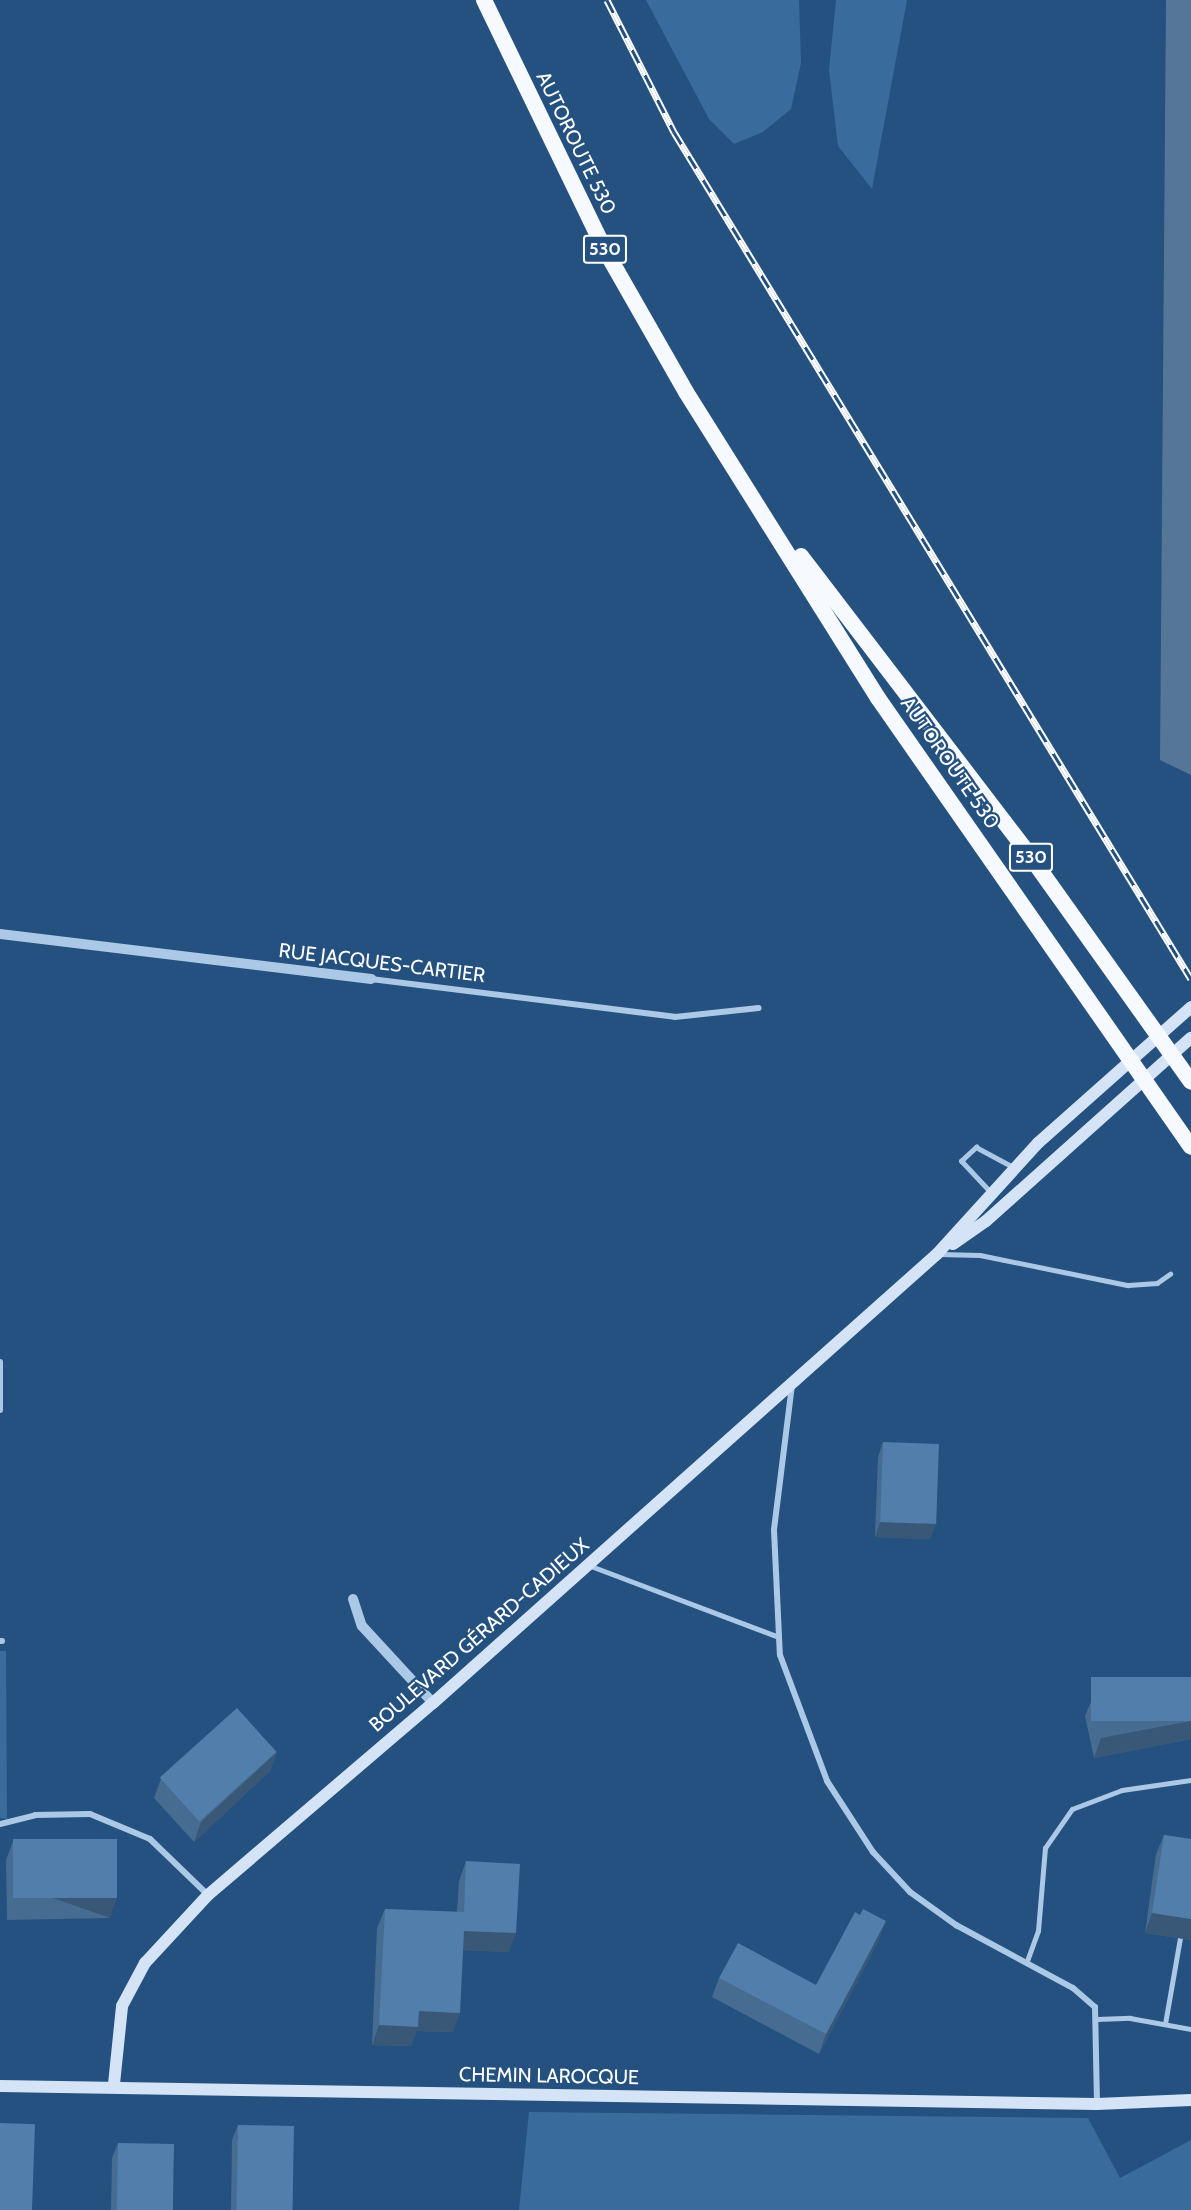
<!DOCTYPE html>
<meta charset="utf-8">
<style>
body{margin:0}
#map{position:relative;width:1191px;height:2210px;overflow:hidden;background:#24517f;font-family:Cabin,sans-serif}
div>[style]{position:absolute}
.green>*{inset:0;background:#396c9d}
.water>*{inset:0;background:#567697}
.service>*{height:4.5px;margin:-2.25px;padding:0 2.25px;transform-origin:2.25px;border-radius:2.25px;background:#abc9e6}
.minor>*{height:6px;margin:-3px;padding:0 3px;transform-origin:3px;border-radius:3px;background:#abc9e6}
.tertiary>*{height:10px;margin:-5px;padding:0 5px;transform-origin:5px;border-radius:5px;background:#abc9e6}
.secondary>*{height:12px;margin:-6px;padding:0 6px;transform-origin:6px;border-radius:6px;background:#d4e4f6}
.trunk>*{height:16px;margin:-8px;padding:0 8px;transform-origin:8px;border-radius:8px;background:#f6f9fe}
.rail>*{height:7px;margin-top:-3.5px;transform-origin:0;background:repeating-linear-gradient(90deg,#24517f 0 14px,#fff 0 28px);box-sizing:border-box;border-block:2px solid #fff}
.wall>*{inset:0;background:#466c92}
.shaded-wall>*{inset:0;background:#395877;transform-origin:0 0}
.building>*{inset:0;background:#517eaa;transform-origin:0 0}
span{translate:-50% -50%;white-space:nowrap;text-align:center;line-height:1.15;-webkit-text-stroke:4.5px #24517f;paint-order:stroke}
.shield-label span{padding:2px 4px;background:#24517f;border:2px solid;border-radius:4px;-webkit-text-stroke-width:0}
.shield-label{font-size:18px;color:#fff;font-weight:700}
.street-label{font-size:20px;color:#fff}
</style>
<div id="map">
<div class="green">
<i style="clip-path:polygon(646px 0,799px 0,801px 63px,791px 109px,763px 132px,734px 144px,709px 119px)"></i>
<i style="clip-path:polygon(836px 0,907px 0,872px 189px,838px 146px,829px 70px)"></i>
<i style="clip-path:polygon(0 1651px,6px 1651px,7px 1819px,0 1818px)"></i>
<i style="clip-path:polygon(529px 2112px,1088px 2118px,1120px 2178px,1191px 2140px,1191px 2210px,519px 2210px)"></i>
</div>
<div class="water">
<i style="clip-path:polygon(1166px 0,1191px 0,1191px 775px,1160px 760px)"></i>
</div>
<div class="service">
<i style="left:990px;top:1192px;width:42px;rotate:-133.1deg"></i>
<i style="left:961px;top:1161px;width:21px;rotate:-43deg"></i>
<i style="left:976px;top:1147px;width:44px;rotate:28.3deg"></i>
<i style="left:939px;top:1254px;width:41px;rotate:1.4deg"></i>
<i style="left:980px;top:1255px;width:151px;rotate:11.5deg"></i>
<i style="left:1128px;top:1285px;width:29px;rotate:-4deg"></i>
<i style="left:1157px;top:1283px;width:16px;rotate:-35deg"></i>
<i style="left:591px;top:1566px;width:201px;rotate:20.7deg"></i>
<i style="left:1027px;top:1961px;width:32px;rotate:-70deg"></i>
<i style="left:1038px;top:1931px;width:83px;rotate:-85.2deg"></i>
<i style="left:1045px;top:1848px;width:47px;rotate:-55.3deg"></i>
<i style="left:1072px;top:1809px;width:53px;rotate:-20.8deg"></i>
<i style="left:1122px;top:1790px;width:70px;rotate:-8.2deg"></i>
<i style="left:1097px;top:2019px;width:33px;rotate:-2deg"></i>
<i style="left:1130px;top:2018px;width:62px;rotate:10.2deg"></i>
<i style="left:1165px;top:2024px;width:87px;rotate:-80.1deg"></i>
</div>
<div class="minor">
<i style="left:371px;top:979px;width:306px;rotate:7.1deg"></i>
<i style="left:675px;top:1017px;width:84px;rotate:-6.1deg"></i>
<i style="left:0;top:1362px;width:48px;rotate:90deg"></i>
<i style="left:792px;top:1385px;width:146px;rotate:97.1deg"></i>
<i style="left:774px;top:1530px;width:125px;rotate:87.3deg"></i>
<i style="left:780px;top:1655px;width:134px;rotate:69.5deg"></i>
<i style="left:827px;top:1781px;width:85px;rotate:57.1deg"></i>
<i style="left:873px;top:1852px;width:54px;rotate:47.2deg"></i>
<i style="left:910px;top:1892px;width:57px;rotate:35.7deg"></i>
<i style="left:956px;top:1925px;width:133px;rotate:28.3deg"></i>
<i style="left:1073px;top:1988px;width:29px;rotate:41deg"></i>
<i style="left:1095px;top:2007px;width:97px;rotate:88.8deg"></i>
<i style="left:0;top:1641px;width:2px"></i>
<i style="left:0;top:1824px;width:36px;rotate:-14deg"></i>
<i style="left:35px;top:1815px;width:55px;rotate:-1deg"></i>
<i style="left:90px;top:1814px;width:65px;rotate:22.6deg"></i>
<i style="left:150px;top:1839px;width:81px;rotate:44deg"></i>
</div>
<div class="tertiary">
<i style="left:0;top:934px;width:374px;rotate:6.9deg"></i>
<i style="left:353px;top:1599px;width:28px;rotate:72deg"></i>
<i style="left:362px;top:1626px;width:105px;rotate:47.3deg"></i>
</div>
<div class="secondary">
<i style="left:953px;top:1244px;width:40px;rotate:-34.9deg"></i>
<i style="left:986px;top:1221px;width:275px;rotate:-41.8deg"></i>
<i style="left:114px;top:2084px;width:78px;rotate:-84.1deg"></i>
<i style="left:122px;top:2006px;width:49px;rotate:-61.9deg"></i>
<i style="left:145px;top:1963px;width:93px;rotate:-47.2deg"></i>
<i style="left:208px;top:1895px;width:296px;rotate:-40.5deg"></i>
<i style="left:433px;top:1703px;width:675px;rotate:-41.7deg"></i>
<i style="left:937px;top:1254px;width:150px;rotate:-47.7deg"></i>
<i style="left:1038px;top:1143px;width:205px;rotate:-41.6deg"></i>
<i style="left:0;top:2086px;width:1097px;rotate:0.94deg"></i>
<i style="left:1097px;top:2104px;width:94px;rotate:-2.4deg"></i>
</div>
<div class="trunk">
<i style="left:484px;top:0;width:278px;rotate:64.2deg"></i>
<i style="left:605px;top:250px;width:163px;rotate:60.3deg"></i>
<i style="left:686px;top:392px;width:361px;rotate:57.9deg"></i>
<i style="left:878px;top:698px;width:547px;rotate:55.12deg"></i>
<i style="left:801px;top:556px;width:377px;rotate:52.6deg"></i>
<i style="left:1030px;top:856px;width:277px;rotate:54.5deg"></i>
</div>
<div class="rail">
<i style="left:607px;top:0;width:148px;rotate:63.1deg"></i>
<i style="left:674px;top:132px;width:992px;rotate:58.6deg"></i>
</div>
<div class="wall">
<i style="clip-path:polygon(883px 1442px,930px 1539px,875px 1537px,878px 1457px)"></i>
<i style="clip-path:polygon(1191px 1677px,1191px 1739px,1094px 1758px,1085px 1716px,1093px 1697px)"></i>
<i style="clip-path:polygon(277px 1752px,270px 1771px,194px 1842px,154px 1798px,161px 1779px)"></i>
<i style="clip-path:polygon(1164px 1835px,1191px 1839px,1191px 1940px,1145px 1933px,1156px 1854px)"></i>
<i style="clip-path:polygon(13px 1841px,110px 1918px,7px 1920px,6px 1860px)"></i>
<i style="clip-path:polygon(466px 1861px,509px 1952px,463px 1950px,453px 2032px,416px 2031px,411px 2046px,372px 2045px,377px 1928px,385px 1909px,457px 1912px,459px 1881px)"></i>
<i style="clip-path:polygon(879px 1940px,819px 2054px,712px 1997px,719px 1978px,816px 1985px)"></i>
<i style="clip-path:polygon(238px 2125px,292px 2210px,231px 2210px,232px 2140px)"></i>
<i style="clip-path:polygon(118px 2143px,173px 2210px,111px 2210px,112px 2158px)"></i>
</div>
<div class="shaded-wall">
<i style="clip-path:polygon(880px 1522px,936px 1524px,930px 1539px,875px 1537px)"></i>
<i style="clip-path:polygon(1191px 1721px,1191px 1739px,1094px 1758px,1101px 1738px)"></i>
<i style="clip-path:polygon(277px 1752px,270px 1771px,194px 1842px,201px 1822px)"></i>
<i style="left:117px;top:1898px;width:21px;height:103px;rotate:109deg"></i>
<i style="clip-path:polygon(1152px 1913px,1191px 1919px,1191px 1940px,1145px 1933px)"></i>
<i style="clip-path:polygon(886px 1921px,879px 1940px,819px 2054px,826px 2034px)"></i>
<i style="clip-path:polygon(464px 1931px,516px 1933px,509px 1952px,457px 1950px)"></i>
<i style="clip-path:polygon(419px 2011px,460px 2013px,453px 2032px,416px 2031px,411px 2046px,372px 2045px,379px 2025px)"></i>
</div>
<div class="building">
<i style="left:883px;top:1442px;width:56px;height:80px;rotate:2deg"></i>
<i style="left:1191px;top:1677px;width:44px;height:100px;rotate:90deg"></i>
<i style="left:237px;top:1708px;width:59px;height:104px;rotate:48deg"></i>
<i style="clip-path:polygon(1164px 1835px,1191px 1839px,1191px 1919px,1152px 1913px)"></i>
<i style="left:117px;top:1839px;width:59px;height:104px;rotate:90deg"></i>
<i style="clip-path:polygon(466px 1861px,520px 1864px,516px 1933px,464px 1931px,460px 2013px,419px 2011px,418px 2027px,379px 2025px,385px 1909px,464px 1912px)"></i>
<i style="clip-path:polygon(863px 1909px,886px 1921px,826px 2034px,719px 1978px,738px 1943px,816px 1985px,855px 1912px,860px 1915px)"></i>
<i style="left:0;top:2123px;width:35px;height:87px;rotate:2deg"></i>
<i style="left:238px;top:2125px;width:56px;height:85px;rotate:1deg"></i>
<i style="left:118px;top:2143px;width:56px;height:67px;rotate:1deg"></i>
</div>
<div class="shield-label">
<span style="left:605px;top:249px">530</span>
<span style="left:1031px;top:857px">530</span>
</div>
<div class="street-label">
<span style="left:576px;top:143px;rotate:64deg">AUTOROUTE 530</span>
<span style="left:950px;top:763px;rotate:55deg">AUTOROUTE 530</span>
<span style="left:382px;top:963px;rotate:7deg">RUE JACQUES-CARTIER</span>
<span style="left:479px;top:1635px;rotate:-41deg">BOULEVARD GÉRARD-CADIEUX</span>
<span style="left:549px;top:2076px;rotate:1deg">CHEMIN LAROCQUE</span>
</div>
</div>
